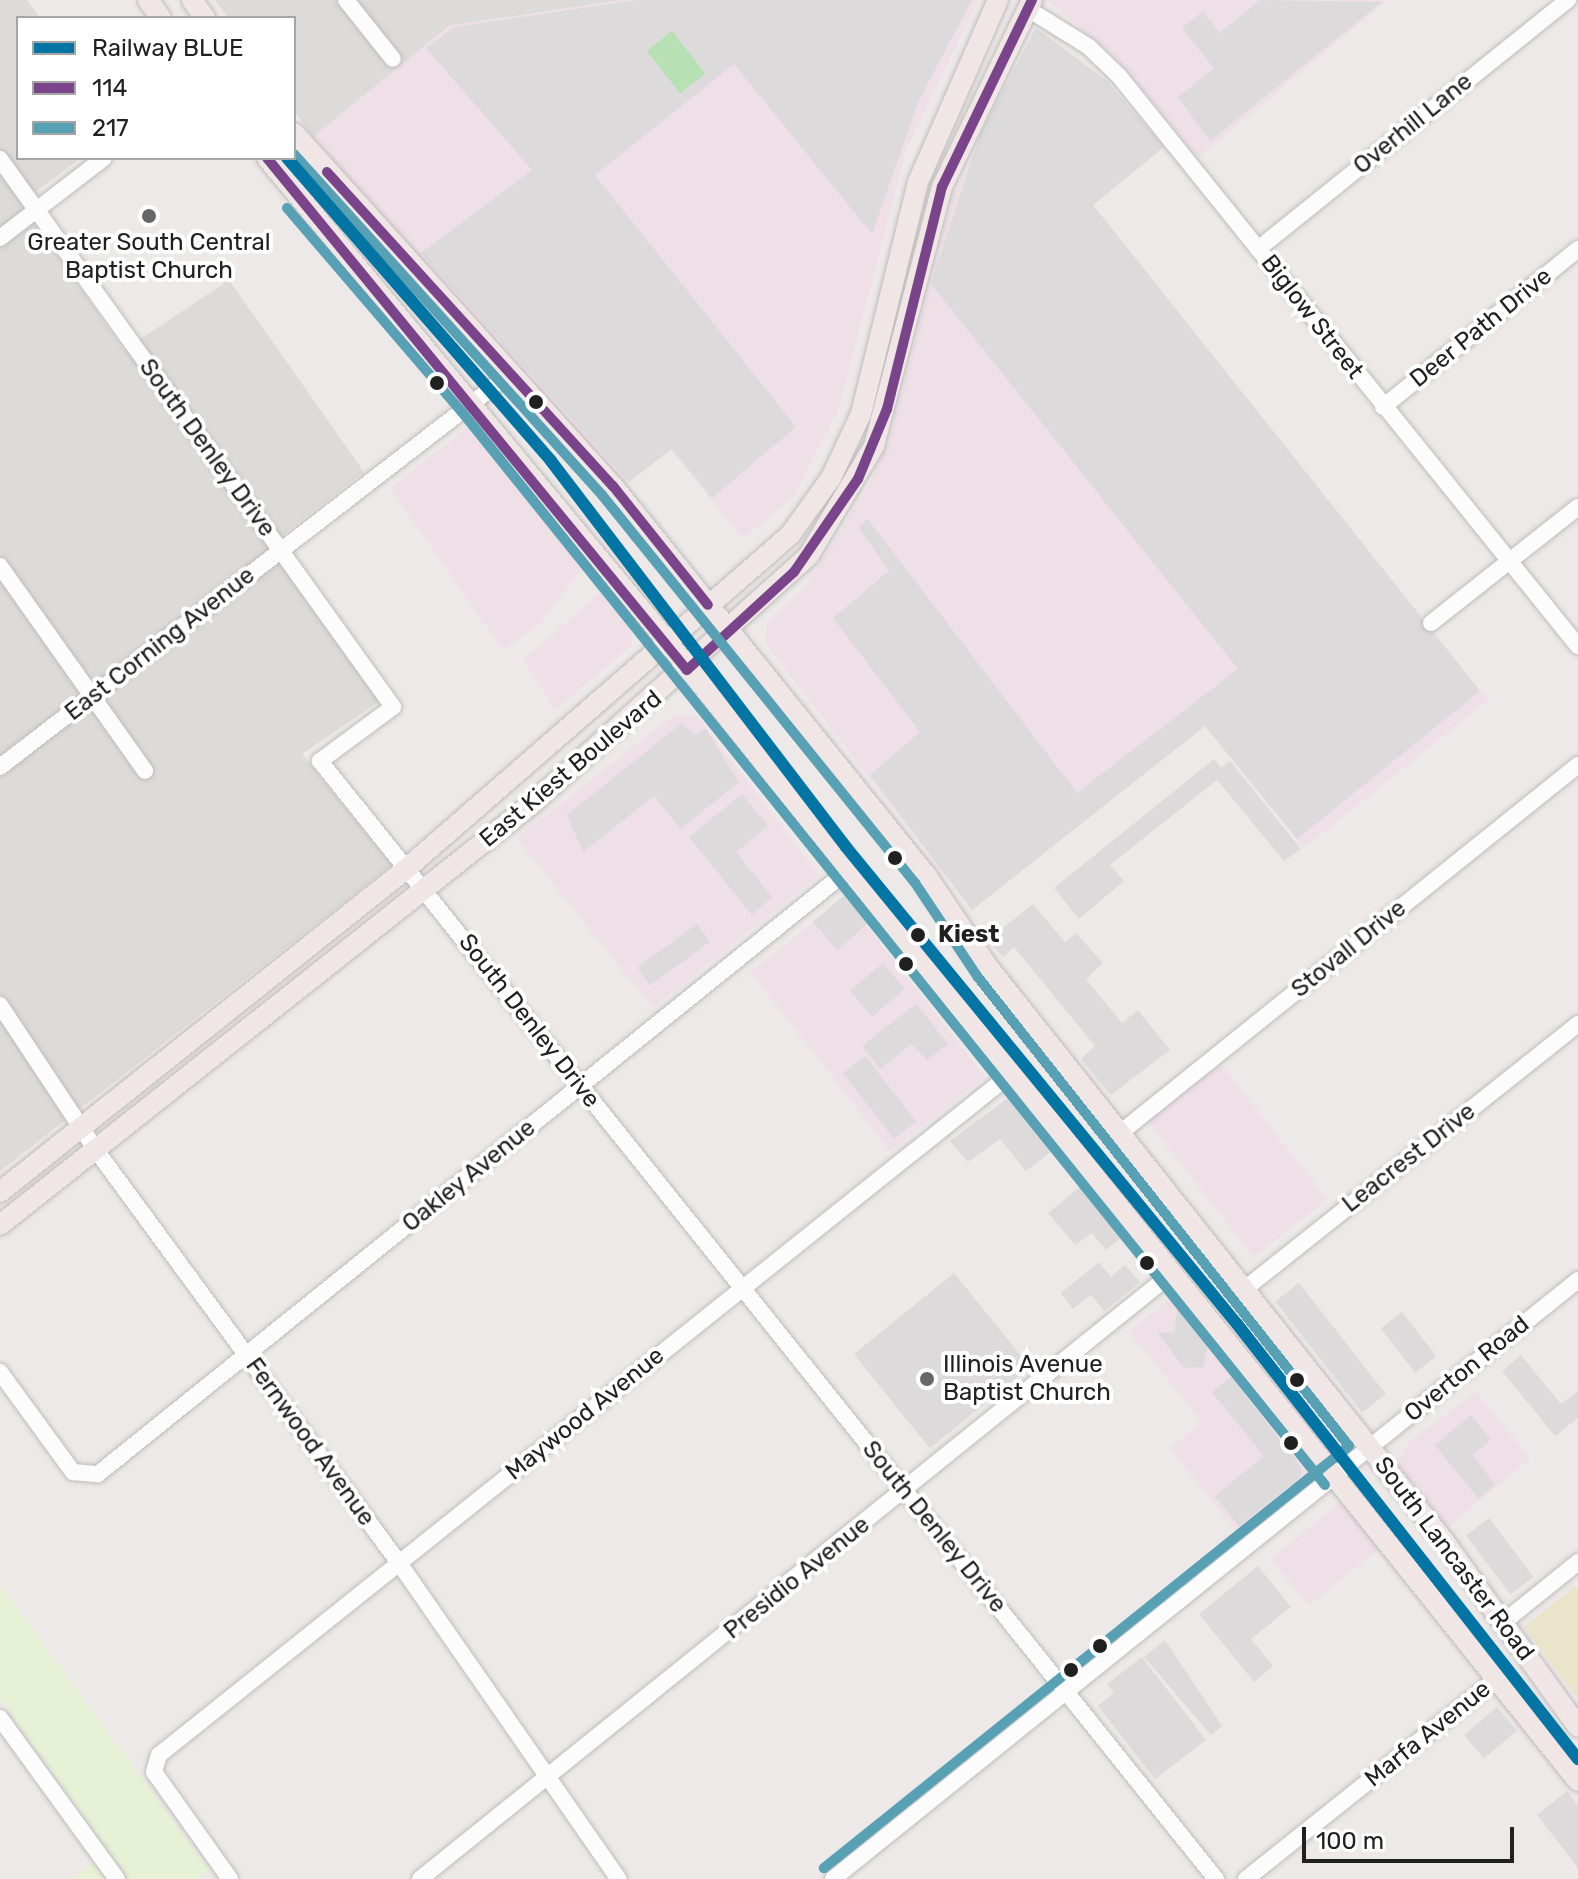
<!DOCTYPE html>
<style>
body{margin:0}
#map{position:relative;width:1578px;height:1879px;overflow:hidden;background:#eee9e9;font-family:Rubik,sans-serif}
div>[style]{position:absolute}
.residential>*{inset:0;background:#dddada}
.commercial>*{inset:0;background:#efdfe7;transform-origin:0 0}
.religious>*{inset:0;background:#dcdada;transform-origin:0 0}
.grass>*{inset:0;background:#eae4ca}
.park>*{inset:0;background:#e7f1d6}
.pitch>*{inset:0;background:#b7e1b4;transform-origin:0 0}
.roads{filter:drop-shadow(0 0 2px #bebcbc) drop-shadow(0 0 2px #bebcbc)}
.minor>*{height:16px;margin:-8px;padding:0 8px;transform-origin:8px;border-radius:8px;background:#fcfcfc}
.major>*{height:20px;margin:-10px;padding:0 10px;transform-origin:10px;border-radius:10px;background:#f1e6e6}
.bus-1>*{height:10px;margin:-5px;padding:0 5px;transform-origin:5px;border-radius:5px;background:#794489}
.bus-2>*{height:10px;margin:-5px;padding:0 5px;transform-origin:5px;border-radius:5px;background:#58a1b5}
.rail-1>*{height:12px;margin:-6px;padding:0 6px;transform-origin:6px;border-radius:6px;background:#0275a4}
.dots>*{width:22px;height:22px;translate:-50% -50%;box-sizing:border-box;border:4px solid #fff;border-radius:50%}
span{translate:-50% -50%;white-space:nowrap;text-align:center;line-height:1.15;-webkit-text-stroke:8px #fff;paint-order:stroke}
.street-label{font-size:24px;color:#202020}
.poi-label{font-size:24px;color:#202020}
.left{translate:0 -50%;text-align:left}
.stop-label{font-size:24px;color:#202020;font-weight:700}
.legend{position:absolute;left:16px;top:16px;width:280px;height:144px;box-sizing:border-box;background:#fff;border:2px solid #a6a6a6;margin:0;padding:10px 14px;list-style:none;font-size:24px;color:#202020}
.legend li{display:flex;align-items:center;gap:16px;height:40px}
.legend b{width:40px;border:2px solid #a6a6a6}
.scale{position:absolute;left:1302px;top:1827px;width:212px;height:36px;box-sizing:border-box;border:4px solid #202020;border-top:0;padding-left:10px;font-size:24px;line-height:28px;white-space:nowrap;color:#202020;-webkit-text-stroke:6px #fff;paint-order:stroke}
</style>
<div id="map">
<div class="residential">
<i style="clip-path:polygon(0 0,27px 0,40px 18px,18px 18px,18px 158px,81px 158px,20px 203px,124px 350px,229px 280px,364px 472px,268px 546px,384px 698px,302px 754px,392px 865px,0 1171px)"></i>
<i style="clip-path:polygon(215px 0,622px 0,449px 26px,313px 137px,294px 111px,294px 18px,228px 18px)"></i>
</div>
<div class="commercial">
<i style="clip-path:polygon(622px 0,978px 0,906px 150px,839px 408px,795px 495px,743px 539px,670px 449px,620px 487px,313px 137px,449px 26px)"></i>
<i style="clip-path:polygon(1047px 0,1388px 0,1199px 157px,1114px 56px)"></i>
<i style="clip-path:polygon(1036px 28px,1107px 81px,1164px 147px,1093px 205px,1488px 700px,1304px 848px,1205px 726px,972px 910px,765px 643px,767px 623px,805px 587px,868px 487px,892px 431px,953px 196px)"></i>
<i style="clip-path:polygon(468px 427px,478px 427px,523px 482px,581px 570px,539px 625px,503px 650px,390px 488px)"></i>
<i style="clip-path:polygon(600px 593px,631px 630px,632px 645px,555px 710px,523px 660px)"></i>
<i style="clip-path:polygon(675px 714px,697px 716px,819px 875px,653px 1008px,517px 838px)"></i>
<i style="left:845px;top:898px;width:227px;height:120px;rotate:52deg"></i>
<i style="left:1221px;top:1064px;width:172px;height:93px;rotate:52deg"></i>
<i style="clip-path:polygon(1174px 1296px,1312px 1473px,1238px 1533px,1170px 1448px,1202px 1422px,1129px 1331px)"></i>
<i style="clip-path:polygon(1476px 1392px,1530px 1459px,1448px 1527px,1398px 1463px,1410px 1441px)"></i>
<i style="left:1341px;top:1502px;width:60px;height:90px;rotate:51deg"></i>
</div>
<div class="religious">
<i style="clip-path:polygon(636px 0,972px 0,919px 100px,872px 234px,734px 64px,595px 175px,796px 427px,712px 498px,672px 449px,629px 482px,421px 253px,532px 170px,426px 48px,454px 27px)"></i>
<i style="clip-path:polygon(1260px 0,1382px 2px,1210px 141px,1178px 97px,1214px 68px,1182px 28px,1203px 11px,1220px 33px)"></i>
<i style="clip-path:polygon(1036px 28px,1107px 81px,1164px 147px,1093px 205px,1480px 691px,1297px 839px,1205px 726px,972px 910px,870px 775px,920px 732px,833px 618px,889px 571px,859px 528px,867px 518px,1077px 793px,1238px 669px,931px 284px,980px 134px)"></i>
<i style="clip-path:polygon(682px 723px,695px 735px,705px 728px,739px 782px,681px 829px,654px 796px,583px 852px,567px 815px)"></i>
<i style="clip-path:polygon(1214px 759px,1221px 768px,1230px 761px,1301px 849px,1284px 861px,1217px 780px,1110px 865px,1124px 881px,1079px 919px,1054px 888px)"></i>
<i style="clip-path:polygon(742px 794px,768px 826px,736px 852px,772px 897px,752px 915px,689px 837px)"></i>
<i style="left:844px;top:895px;width:37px;height:41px;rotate:49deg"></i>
<i style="clip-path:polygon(1033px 904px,1065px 942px,1076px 933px,1103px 963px,1086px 979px,1122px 1023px,1138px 1010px,1170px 1050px,1111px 1095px,1081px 1059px,1095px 1046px,1014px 947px,1003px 957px,988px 940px)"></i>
<i style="left:697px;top:924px;width:22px;height:74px;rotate:54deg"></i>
<i style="left:883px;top:963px;width:34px;height:43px;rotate:50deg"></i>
<i style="clip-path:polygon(916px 1004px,948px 1044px,927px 1060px,912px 1044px,880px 1069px,862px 1046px)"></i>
<i style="left:865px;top:1056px;width:83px;height:28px;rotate:52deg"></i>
<i style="clip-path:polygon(1009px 1097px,1052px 1151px,1026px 1171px,1000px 1139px,968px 1162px,950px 1141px)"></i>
<i style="clip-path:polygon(1080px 1187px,1122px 1237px,1106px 1250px,1092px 1233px,1075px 1245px,1048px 1213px)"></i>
<i style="clip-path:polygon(1099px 1262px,1111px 1277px,1125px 1265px,1140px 1282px,1104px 1311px,1091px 1295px,1073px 1309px,1061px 1293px)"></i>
<i style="left:954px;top:1273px;width:121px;height:129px;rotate:51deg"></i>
<i style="left:1299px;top:1283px;width:141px;height:30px;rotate:52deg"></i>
<i style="clip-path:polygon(1178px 1304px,1208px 1342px,1203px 1367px,1184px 1368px,1157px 1332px,1174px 1333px)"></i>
<i style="left:1402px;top:1312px;width:56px;height:27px;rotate:52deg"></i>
<i style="clip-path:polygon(1521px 1355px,1561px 1404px,1578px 1391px,1578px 1418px,1555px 1436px,1502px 1371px)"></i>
<i style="clip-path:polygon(1231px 1377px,1301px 1467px,1301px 1477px,1239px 1526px,1215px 1496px,1264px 1456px,1212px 1392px)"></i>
<i style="clip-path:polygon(1471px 1415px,1491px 1440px,1473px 1455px,1495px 1485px,1478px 1498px,1435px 1445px)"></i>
<i style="left:1489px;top:1518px;width:74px;height:29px;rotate:53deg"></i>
<i style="clip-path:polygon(1258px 1566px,1291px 1607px,1251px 1639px,1273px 1666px,1254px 1682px,1199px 1614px)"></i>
<i style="clip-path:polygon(1165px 1640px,1222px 1726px,1211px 1735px,1144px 1657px)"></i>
<i style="clip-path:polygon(1142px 1657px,1206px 1740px,1155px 1779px,1098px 1706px,1114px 1693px,1107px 1684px)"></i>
<i style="left:1497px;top:1707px;width:31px;height:43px;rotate:50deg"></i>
<i style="clip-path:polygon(1567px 1791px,1578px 1806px,1578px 1868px,1537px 1815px)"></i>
</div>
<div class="grass">
<i style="clip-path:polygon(1575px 1586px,1578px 1590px,1578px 1699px,1524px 1627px)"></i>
</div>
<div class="park">
<i style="clip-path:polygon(0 1585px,209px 1870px,198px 1879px,72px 1879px,107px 1851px,0 1698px)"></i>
</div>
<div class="pitch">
<i style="left:672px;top:31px;width:54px;height:32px;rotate:52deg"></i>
</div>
<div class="roads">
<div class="minor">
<i style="left:346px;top:0;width:75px;rotate:51.5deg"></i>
<i style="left:1028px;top:9px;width:72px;rotate:31.9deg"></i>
<i style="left:1089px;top:47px;width:42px;rotate:44deg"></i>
<i style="left:1119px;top:76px;width:732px;rotate:51.16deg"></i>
<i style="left:0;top:159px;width:674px;rotate:54.35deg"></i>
<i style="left:393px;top:707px;width:91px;rotate:143.5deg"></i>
<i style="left:320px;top:761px;width:1433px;rotate:51.29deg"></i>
<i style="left:0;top:238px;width:131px;rotate:-37.6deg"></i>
<i style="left:1258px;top:249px;width:398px;rotate:-38.8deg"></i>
<i style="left:1383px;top:407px;width:251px;rotate:-39deg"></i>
<i style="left:0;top:566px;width:251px;rotate:54.7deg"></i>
<i style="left:1431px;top:623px;width:187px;rotate:-38.3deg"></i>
<i style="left:0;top:767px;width:644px;rotate:-37.62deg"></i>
<i style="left:0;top:1005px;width:174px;rotate:56.5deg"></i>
<i style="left:96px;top:1150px;width:512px;rotate:53.73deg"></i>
<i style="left:399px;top:1563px;width:385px;rotate:55.2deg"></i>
<i style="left:1120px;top:1133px;width:588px;rotate:-38.78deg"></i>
<i style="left:1241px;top:1292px;width:431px;rotate:-38.5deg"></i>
<i style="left:0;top:1372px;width:124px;rotate:53.9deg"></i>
<i style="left:73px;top:1472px;width:25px;rotate:5deg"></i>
<i style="left:98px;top:1474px;width:960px;rotate:-38.83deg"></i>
<i style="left:1505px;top:1621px;width:94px;rotate:-38.9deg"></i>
<i style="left:0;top:1718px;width:199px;rotate:54deg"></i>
<i style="left:230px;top:1879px;width:131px;rotate:-125.4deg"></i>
<i style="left:154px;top:1772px;width:18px;rotate:-74deg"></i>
<i style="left:159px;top:1755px;width:1091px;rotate:-38.64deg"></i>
<i style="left:420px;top:1879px;width:964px;rotate:-38.85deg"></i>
<i style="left:833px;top:1879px;width:956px;rotate:-38.8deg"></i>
<i style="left:1246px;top:1879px;width:322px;rotate:-38.6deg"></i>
</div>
<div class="major">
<i style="left:148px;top:0;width:22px;rotate:54deg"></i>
<i style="left:192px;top:0;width:22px;rotate:54deg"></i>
<i style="left:294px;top:133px;width:476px;rotate:47.9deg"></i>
<i style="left:613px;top:486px;width:499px;rotate:51.2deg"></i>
<i style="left:926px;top:875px;width:111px;rotate:56deg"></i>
<i style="left:988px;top:967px;width:733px;rotate:51.54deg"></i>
<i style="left:1444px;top:1541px;width:229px;rotate:54.2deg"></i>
<i style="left:267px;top:158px;width:605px;rotate:50.36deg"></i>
<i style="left:653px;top:624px;width:1481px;rotate:51.36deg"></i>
<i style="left:0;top:1192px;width:519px;rotate:-38.5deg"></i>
<i style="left:406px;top:869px;width:509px;rotate:-41.02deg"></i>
<i style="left:790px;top:535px;width:70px;rotate:-54.3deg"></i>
<i style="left:831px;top:478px;width:71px;rotate:-64.9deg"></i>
<i style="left:861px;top:414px;width:239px;rotate:-76.2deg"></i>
<i style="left:918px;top:182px;width:199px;rotate:-66.3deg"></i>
<i style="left:0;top:1225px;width:680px;rotate:-38.37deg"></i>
<i style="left:533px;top:803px;width:371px;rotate:-41.9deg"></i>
<i style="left:809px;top:555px;width:127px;rotate:-59.2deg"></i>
<i style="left:874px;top:446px;width:268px;rotate:-75.3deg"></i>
<i style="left:942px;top:187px;width:208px;rotate:-64.3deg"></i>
</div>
</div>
<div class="bus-1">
<i style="left:267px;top:158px;width:662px;rotate:50.64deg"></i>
<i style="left:327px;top:172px;width:425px;rotate:47.7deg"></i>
<i style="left:613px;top:486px;width:152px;rotate:51.4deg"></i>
<i style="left:687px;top:670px;width:145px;rotate:-42.5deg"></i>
<i style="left:794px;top:572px;width:113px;rotate:-55.5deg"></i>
<i style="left:858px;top:479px;width:76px;rotate:-67.5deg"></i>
<i style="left:887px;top:409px;width:229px;rotate:-76.1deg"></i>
<i style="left:942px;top:187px;width:208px;rotate:-64.3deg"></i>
</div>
<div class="bus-2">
<i style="left:294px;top:154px;width:460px;rotate:47.9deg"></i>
<i style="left:602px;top:495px;width:499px;rotate:51.1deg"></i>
<i style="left:915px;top:883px;width:112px;rotate:56.3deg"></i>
<i style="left:977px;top:976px;width:599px;rotate:51.64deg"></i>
<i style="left:1349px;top:1446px;width:674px;rotate:141.21deg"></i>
<i style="left:287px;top:208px;width:269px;rotate:49.4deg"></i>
<i style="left:462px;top:412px;width:1377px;rotate:51.19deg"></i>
</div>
<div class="rail-1">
<i style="left:287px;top:158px;width:402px;rotate:48.9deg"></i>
<i style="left:551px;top:461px;width:486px;rotate:52.6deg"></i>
<i style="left:846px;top:847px;width:617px;rotate:50.66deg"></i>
<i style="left:1237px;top:1324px;width:553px;rotate:51.91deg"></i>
</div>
<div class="dots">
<i style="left:149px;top:216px;background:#686666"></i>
<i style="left:437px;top:383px;background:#202020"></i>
<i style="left:536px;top:402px;background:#202020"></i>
<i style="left:895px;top:858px;background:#202020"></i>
<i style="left:918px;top:935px;background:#202020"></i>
<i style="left:906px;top:964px;background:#202020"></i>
<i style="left:1147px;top:1263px;background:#202020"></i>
<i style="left:927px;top:1379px;background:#686666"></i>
<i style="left:1297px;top:1380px;background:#202020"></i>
<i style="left:1291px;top:1443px;background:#202020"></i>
<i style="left:1100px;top:1646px;background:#202020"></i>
<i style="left:1071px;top:1670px;background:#202020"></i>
</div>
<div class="street-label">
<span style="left:1413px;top:124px;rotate:-39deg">Overhill Lane</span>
<span style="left:1312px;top:317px;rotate:52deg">Biglow Street</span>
<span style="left:1481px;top:328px;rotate:-39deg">Deer Path Drive</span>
<span style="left:207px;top:448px;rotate:54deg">South Denley Drive</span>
<span style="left:160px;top:644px;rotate:-38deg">East Corning Avenue</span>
<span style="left:571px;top:769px;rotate:-40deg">East Kiest Boulevard</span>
<span style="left:1349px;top:949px;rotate:-39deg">Stovall Drive</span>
<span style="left:529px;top:1021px;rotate:52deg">South Denley Drive</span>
<span style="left:1409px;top:1158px;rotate:-38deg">Leacrest Drive</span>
<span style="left:469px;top:1176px;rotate:-39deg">Oakley Avenue</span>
<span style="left:1467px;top:1369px;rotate:-39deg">Overton Road</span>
<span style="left:585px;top:1414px;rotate:-39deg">Maywood Avenue</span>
<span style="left:310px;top:1442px;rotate:54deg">Fernwood Avenue</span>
<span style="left:934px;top:1527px;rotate:51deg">South Denley Drive</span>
<span style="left:1454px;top:1559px;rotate:53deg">South Lancaster Road</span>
<span style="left:797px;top:1578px;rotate:-39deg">Presidio Avenue</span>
<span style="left:1428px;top:1734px;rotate:-39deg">Marfa Avenue</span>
</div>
<div class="poi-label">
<span style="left:149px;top:257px">Greater South Central<br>Baptist Church</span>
<span class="left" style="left:943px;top:1379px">Illinois Avenue<br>Baptist Church</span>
</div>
<div class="stop-label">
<span class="left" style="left:938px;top:935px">Kiest</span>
</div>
<ul class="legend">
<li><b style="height:10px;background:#0275a4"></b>Railway BLUE</li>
<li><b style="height:10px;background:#794489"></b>114</li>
<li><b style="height:10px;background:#58a1b5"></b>217</li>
</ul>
<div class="scale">100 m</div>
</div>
